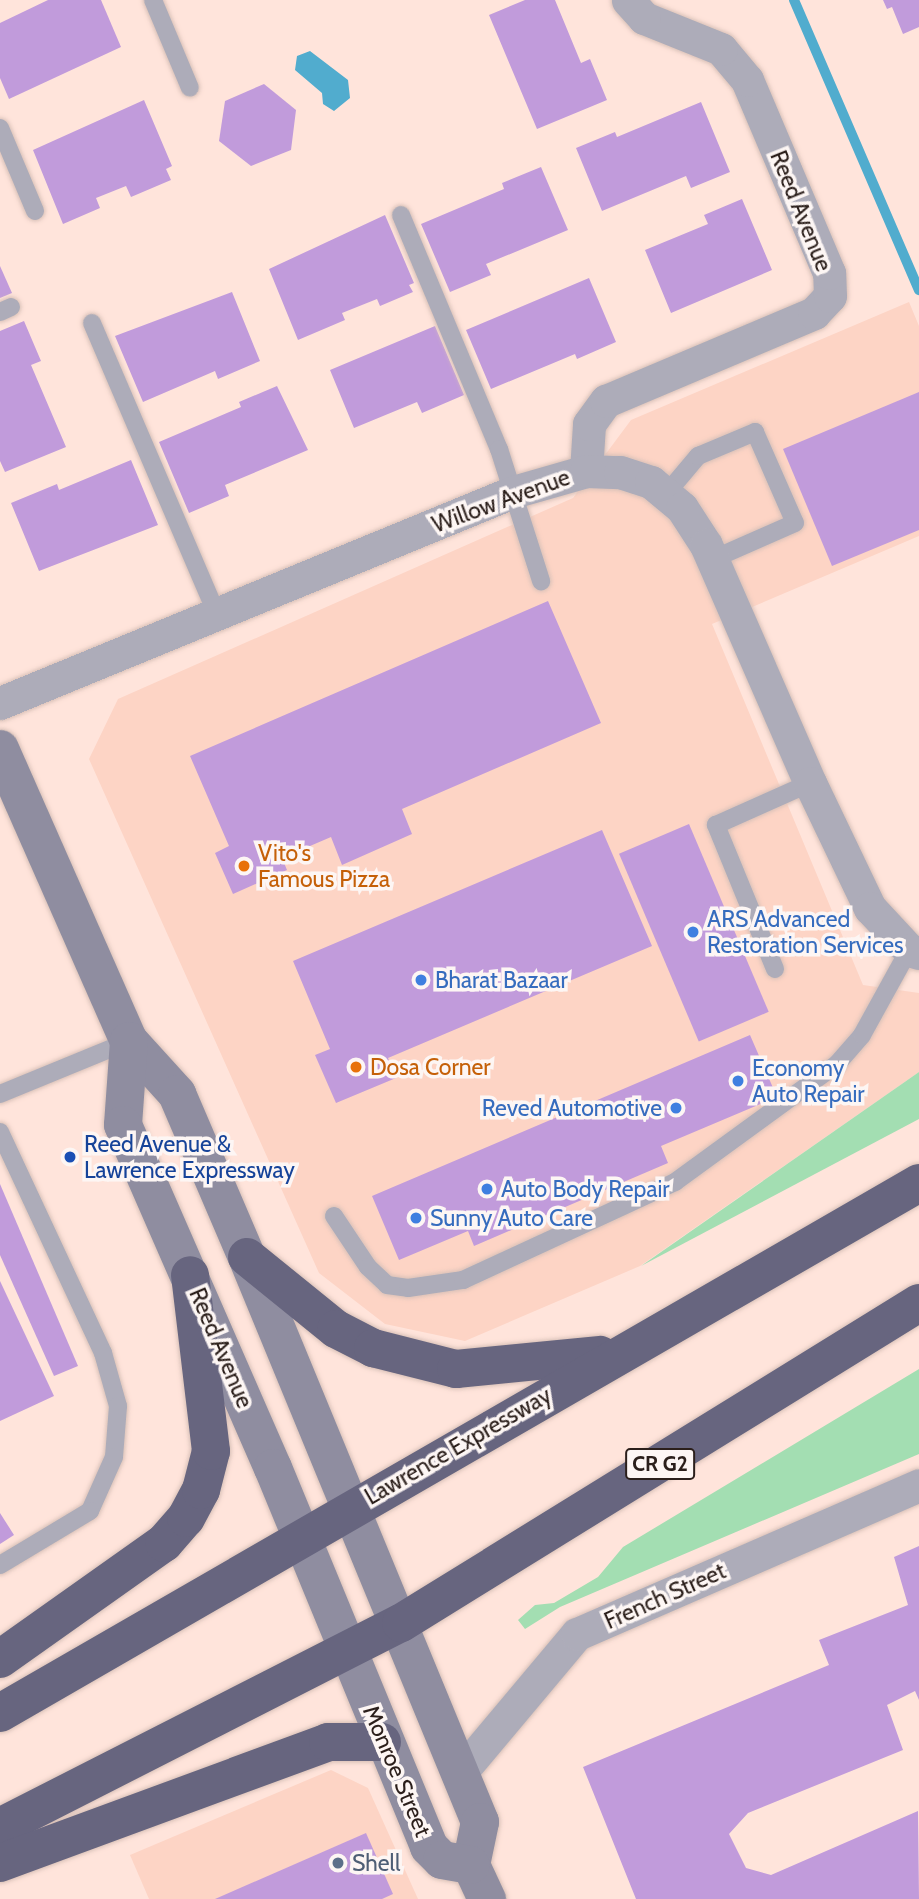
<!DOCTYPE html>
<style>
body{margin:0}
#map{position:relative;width:919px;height:1899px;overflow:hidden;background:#ffe4db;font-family:Cabin,sans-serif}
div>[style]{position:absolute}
.built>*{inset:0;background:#fdd4c5}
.green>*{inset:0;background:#a3deb2}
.water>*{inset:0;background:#51acce}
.stream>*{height:10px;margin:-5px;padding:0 5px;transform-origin:5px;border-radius:5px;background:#51acce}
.building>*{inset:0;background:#c19bdb;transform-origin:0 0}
.roads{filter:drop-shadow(0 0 2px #d9c1b8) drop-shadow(0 0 2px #d9c1b8)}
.lane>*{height:18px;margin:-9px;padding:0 9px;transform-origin:9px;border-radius:9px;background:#adacb9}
.street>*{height:33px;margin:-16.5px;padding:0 16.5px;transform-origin:16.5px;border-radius:16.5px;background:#adacb9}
.secondary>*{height:38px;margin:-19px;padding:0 19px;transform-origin:19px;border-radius:19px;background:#8f8da0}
.highway>*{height:38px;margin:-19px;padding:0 19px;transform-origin:19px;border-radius:19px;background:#67657f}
.dots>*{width:19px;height:19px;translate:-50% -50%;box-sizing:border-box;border:4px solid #fdf6f4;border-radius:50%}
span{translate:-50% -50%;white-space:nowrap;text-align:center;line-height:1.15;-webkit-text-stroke:7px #fdf6f4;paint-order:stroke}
.shield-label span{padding:2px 5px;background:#fdf6f4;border:2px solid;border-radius:5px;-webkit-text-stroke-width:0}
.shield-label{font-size:21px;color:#2b1f1b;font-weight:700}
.street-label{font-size:23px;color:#2b1f1b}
.food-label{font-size:23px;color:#c56008}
.left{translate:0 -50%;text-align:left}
.shop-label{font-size:23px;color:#366cbe}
.right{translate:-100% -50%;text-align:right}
.transit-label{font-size:23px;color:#164399}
.service-label{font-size:23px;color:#4e5e75}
</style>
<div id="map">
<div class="built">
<i style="clip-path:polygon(909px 302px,919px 326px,919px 536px,712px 624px,863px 985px,919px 993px,919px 1072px,640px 1266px,465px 1341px,385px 1324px,319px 1273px,89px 759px,118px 699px,573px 498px,631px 420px)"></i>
<i style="clip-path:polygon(331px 1770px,368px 1788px,418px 1899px,149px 1899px,130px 1855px)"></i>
</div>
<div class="green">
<i style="clip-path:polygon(919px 1072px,919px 1119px,641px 1266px)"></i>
<i style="clip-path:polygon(919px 1369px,919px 1454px,560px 1607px,525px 1629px,518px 1620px,535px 1605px,554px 1603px,598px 1577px,623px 1547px)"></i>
</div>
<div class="water">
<i style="clip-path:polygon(310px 51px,348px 80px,350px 98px,334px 111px,323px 104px,322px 93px,295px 70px,297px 56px)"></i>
</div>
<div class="stream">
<i style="left:794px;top:0;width:316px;rotate:66.7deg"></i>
</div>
<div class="building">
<i style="clip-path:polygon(48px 0,101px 0,121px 47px,9px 99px,0 78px,0 23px)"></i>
<i style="clip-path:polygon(525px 0,555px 0,581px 63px,590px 59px,607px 100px,537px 129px,489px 15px)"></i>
<i style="clip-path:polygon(883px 0,919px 0,919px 27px,903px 34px,892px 7px,887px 9px)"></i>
<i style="clip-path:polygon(264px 84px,296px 110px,291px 150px,251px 166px,219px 141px,225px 101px)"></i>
<i style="clip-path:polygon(144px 100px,172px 166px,166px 169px,171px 180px,131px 197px,126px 186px,96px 198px,100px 208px,63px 224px,33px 150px)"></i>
<i style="clip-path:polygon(701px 102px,730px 172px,691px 188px,686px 176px,602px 211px,576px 148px,615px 132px,617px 137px)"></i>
<i style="clip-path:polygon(541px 167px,568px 230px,486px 264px,491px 275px,450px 292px,421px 224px,504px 189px,502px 183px)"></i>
<i style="clip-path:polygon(742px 199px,772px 270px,671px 313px,645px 250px,708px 224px,704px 215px)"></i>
<i style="clip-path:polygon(385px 215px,414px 283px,409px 285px,413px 292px,380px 306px,377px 299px,342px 313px,345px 320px,298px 340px,269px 269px)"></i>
<i style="clip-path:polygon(0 266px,12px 293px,0 298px)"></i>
<i style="clip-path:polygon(589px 278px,616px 342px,577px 359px,575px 354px,491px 389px,466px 330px)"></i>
<i style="clip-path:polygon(232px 292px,260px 361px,218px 379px,215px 371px,143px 402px,115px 336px)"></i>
<i style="clip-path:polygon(24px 321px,41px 361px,31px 365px,66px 447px,5px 472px,0 461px,0 331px)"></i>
<i style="clip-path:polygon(435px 326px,464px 395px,422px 413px,417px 402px,354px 428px,330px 370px)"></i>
<i style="clip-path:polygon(277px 386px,308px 450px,225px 485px,229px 496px,189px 513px,159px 442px,241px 407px,239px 402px)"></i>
<i style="clip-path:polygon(919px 392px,919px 530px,832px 566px,783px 449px)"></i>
<i style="clip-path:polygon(131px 460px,158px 525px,39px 571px,11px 503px,57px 484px,59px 490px)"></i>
<i style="clip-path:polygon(548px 601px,601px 723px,402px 809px,412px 834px,342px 865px,331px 837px,282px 858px,287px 870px,233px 894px,215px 853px,229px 846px,190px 756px)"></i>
<i style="left:689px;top:824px;width:204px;height:76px;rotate:67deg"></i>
<i style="clip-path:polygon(602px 830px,652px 946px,388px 1058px,396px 1078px,336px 1103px,315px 1055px,330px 1049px,293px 961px)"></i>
<i style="clip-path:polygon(750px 1035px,777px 1097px,661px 1146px,668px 1163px,474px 1246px,468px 1231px,399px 1260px,372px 1196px)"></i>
<i style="clip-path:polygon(0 1184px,78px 1366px,54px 1376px,0 1255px)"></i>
<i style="clip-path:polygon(0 1281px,54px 1396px,0 1421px)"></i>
<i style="clip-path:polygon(0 1513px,14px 1535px,0 1544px)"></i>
<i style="clip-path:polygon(919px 1546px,919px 1700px,915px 1691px,887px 1705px,903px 1750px,748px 1813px,729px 1834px,746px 1868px,771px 1875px,918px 1811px,919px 1899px,636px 1899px,583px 1767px,829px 1665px,819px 1640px,908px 1605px,894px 1557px)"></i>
<i style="clip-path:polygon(366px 1833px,393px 1894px,382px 1899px,215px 1899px)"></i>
</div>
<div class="roads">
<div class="lane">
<i style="left:153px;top:0;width:95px;rotate:67.2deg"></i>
<i style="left:0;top:128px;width:90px;rotate:67.1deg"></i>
<i style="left:401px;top:215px;width:254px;rotate:67.3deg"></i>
<i style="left:499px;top:449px;width:139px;rotate:72.3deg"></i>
<i style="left:0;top:312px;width:12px;rotate:-24deg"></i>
<i style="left:92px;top:323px;width:317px;rotate:66.8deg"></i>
<i style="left:666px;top:494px;width:50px;rotate:-49.9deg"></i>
<i style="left:698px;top:456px;width:62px;rotate:-22.8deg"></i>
<i style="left:755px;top:432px;width:99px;rotate:66.3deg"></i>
<i style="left:795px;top:523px;width:90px;rotate:156.3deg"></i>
<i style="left:775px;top:969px;width:156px;rotate:-112.3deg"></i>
<i style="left:716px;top:825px;width:103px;rotate:-24.1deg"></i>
<i style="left:0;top:1094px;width:139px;rotate:-22.3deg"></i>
<i style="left:0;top:1132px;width:244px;rotate:65deg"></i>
<i style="left:103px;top:1353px;width:55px;rotate:74.2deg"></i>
<i style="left:118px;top:1406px;width:51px;rotate:94.5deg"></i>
<i style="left:114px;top:1457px;width:59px;rotate:114deg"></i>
<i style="left:90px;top:1511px;width:105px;rotate:149deg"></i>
<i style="left:334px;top:1216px;width:61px;rotate:56.3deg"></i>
<i style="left:368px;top:1267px;width:26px;rotate:43deg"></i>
<i style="left:387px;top:1285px;width:21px;rotate:8deg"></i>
<i style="left:408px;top:1288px;width:56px;rotate:-8.3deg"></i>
<i style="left:463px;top:1280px;width:234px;rotate:-24.8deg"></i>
<i style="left:675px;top:1182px;width:200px;rotate:-36.1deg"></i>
<i style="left:837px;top:1064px;width:38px;rotate:-49deg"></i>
<i style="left:862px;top:1035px;width:97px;rotate:-61.1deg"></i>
</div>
<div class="street">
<i style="left:586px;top:471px;width:47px;rotate:-86.3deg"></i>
<i style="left:589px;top:424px;width:29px;rotate:-54deg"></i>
<i style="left:606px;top:401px;width:226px;rotate:-22.9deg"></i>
<i style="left:814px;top:313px;width:23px;rotate:-47deg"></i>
<i style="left:830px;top:296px;width:23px;rotate:-92deg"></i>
<i style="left:829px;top:273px;width:210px;rotate:-113deg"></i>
<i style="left:747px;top:80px;width:40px;rotate:-130deg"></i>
<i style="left:721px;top:49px;width:83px;rotate:-158.1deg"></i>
<i style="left:644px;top:18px;width:24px;rotate:-132deg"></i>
<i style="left:0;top:703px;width:555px;rotate:-22.36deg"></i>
<i style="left:513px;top:492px;width:76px;rotate:-16deg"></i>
<i style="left:586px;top:471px;width:34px;rotate:2deg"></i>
<i style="left:620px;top:472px;width:33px;rotate:18deg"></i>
<i style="left:651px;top:482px;width:40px;rotate:40deg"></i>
<i style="left:682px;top:508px;width:44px;rotate:57deg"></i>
<i style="left:706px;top:545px;width:260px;rotate:66.4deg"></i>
<i style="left:810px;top:783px;width:139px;rotate:64.4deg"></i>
<i style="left:870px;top:908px;width:57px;rotate:47.1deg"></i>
<i style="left:909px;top:950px;width:10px;rotate:17deg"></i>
<i style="left:461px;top:1772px;width:180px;rotate:-50deg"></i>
<i style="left:577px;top:1634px;width:373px;rotate:-23.5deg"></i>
</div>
<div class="secondary">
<i style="left:0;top:749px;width:319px;rotate:66.2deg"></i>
<i style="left:129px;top:1041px;width:72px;rotate:47.8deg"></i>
<i style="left:177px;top:1094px;width:177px;rotate:66.8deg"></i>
<i style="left:247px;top:1257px;width:611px;rotate:67.59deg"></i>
<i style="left:480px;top:1822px;width:44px;rotate:101.8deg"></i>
<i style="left:471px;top:1865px;width:38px;rotate:65deg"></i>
<i style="left:129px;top:1041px;width:84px;rotate:94.1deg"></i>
<i style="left:123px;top:1125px;width:374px;rotate:66.4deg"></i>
<i style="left:273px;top:1468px;width:410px;rotate:67.6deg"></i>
<i style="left:429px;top:1847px;width:18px;rotate:45deg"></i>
<i style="left:442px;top:1860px;width:29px;rotate:10deg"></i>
</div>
<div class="highway">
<i style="left:247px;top:1257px;width:114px;rotate:39deg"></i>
<i style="left:336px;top:1329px;width:42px;rotate:27.2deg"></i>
<i style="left:373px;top:1348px;width:86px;rotate:14.2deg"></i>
<i style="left:456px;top:1369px;width:145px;rotate:-5.6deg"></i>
<i style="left:0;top:1659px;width:201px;rotate:-35.3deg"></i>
<i style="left:164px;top:1543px;width:33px;rotate:-49deg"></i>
<i style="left:186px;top:1518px;width:32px;rotate:-62deg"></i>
<i style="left:201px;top:1490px;width:40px;rotate:-75.6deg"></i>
<i style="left:211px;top:1451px;width:177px;rotate:-96.8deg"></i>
<i style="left:0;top:1713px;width:1061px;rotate:-29.97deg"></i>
<i style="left:0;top:1827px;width:450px;rotate:-27deg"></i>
<i style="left:401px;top:1623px;width:609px;rotate:-31.71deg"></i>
<i style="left:0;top:1863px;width:350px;rotate:-20.2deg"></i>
<i style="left:328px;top:1742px;width:54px"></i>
</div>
</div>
<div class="dots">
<i style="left:244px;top:866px;background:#e8710a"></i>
<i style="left:693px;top:932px;background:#3f7fe0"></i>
<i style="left:421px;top:980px;background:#3f7fe0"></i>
<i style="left:356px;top:1067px;background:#e8710a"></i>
<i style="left:738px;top:1081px;background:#3f7fe0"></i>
<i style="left:676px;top:1108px;background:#3f7fe0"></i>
<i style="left:70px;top:1157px;background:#1a4fb4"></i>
<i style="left:487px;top:1189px;background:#3f7fe0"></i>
<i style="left:416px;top:1218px;background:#3f7fe0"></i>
<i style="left:338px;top:1863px;background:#5c6f8a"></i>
</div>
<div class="shield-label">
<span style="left:660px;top:1464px">CR G2</span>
</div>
<div class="street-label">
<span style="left:801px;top:211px;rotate:68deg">Reed Avenue</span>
<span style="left:501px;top:501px;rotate:-20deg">Willow Avenue</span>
<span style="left:221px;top:1348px;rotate:67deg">Reed Avenue</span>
<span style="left:458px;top:1446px;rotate:-30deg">Lawrence Expressway</span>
<span style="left:665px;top:1596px;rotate:-24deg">French Street</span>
<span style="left:397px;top:1771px;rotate:67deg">Monroe Street</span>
</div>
<div class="food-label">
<span class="left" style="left:258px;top:866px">Vito's<br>Famous Pizza</span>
<span class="left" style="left:370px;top:1067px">Dosa Corner</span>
</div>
<div class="shop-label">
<span class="left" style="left:707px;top:932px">ARS Advanced<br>Restoration Services</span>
<span class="left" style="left:435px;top:980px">Bharat Bazaar</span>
<span class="left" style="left:752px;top:1081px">Economy<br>Auto Repair</span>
<span class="right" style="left:662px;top:1108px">Reved Automotive</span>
<span class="left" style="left:501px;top:1189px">Auto Body Repair</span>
<span class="left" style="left:430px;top:1218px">Sunny Auto Care</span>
</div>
<div class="transit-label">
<span class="left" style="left:84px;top:1157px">Reed Avenue &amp;<br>Lawrence Expressway</span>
</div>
<div class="service-label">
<span class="left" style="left:352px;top:1863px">Shell</span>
</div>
</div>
